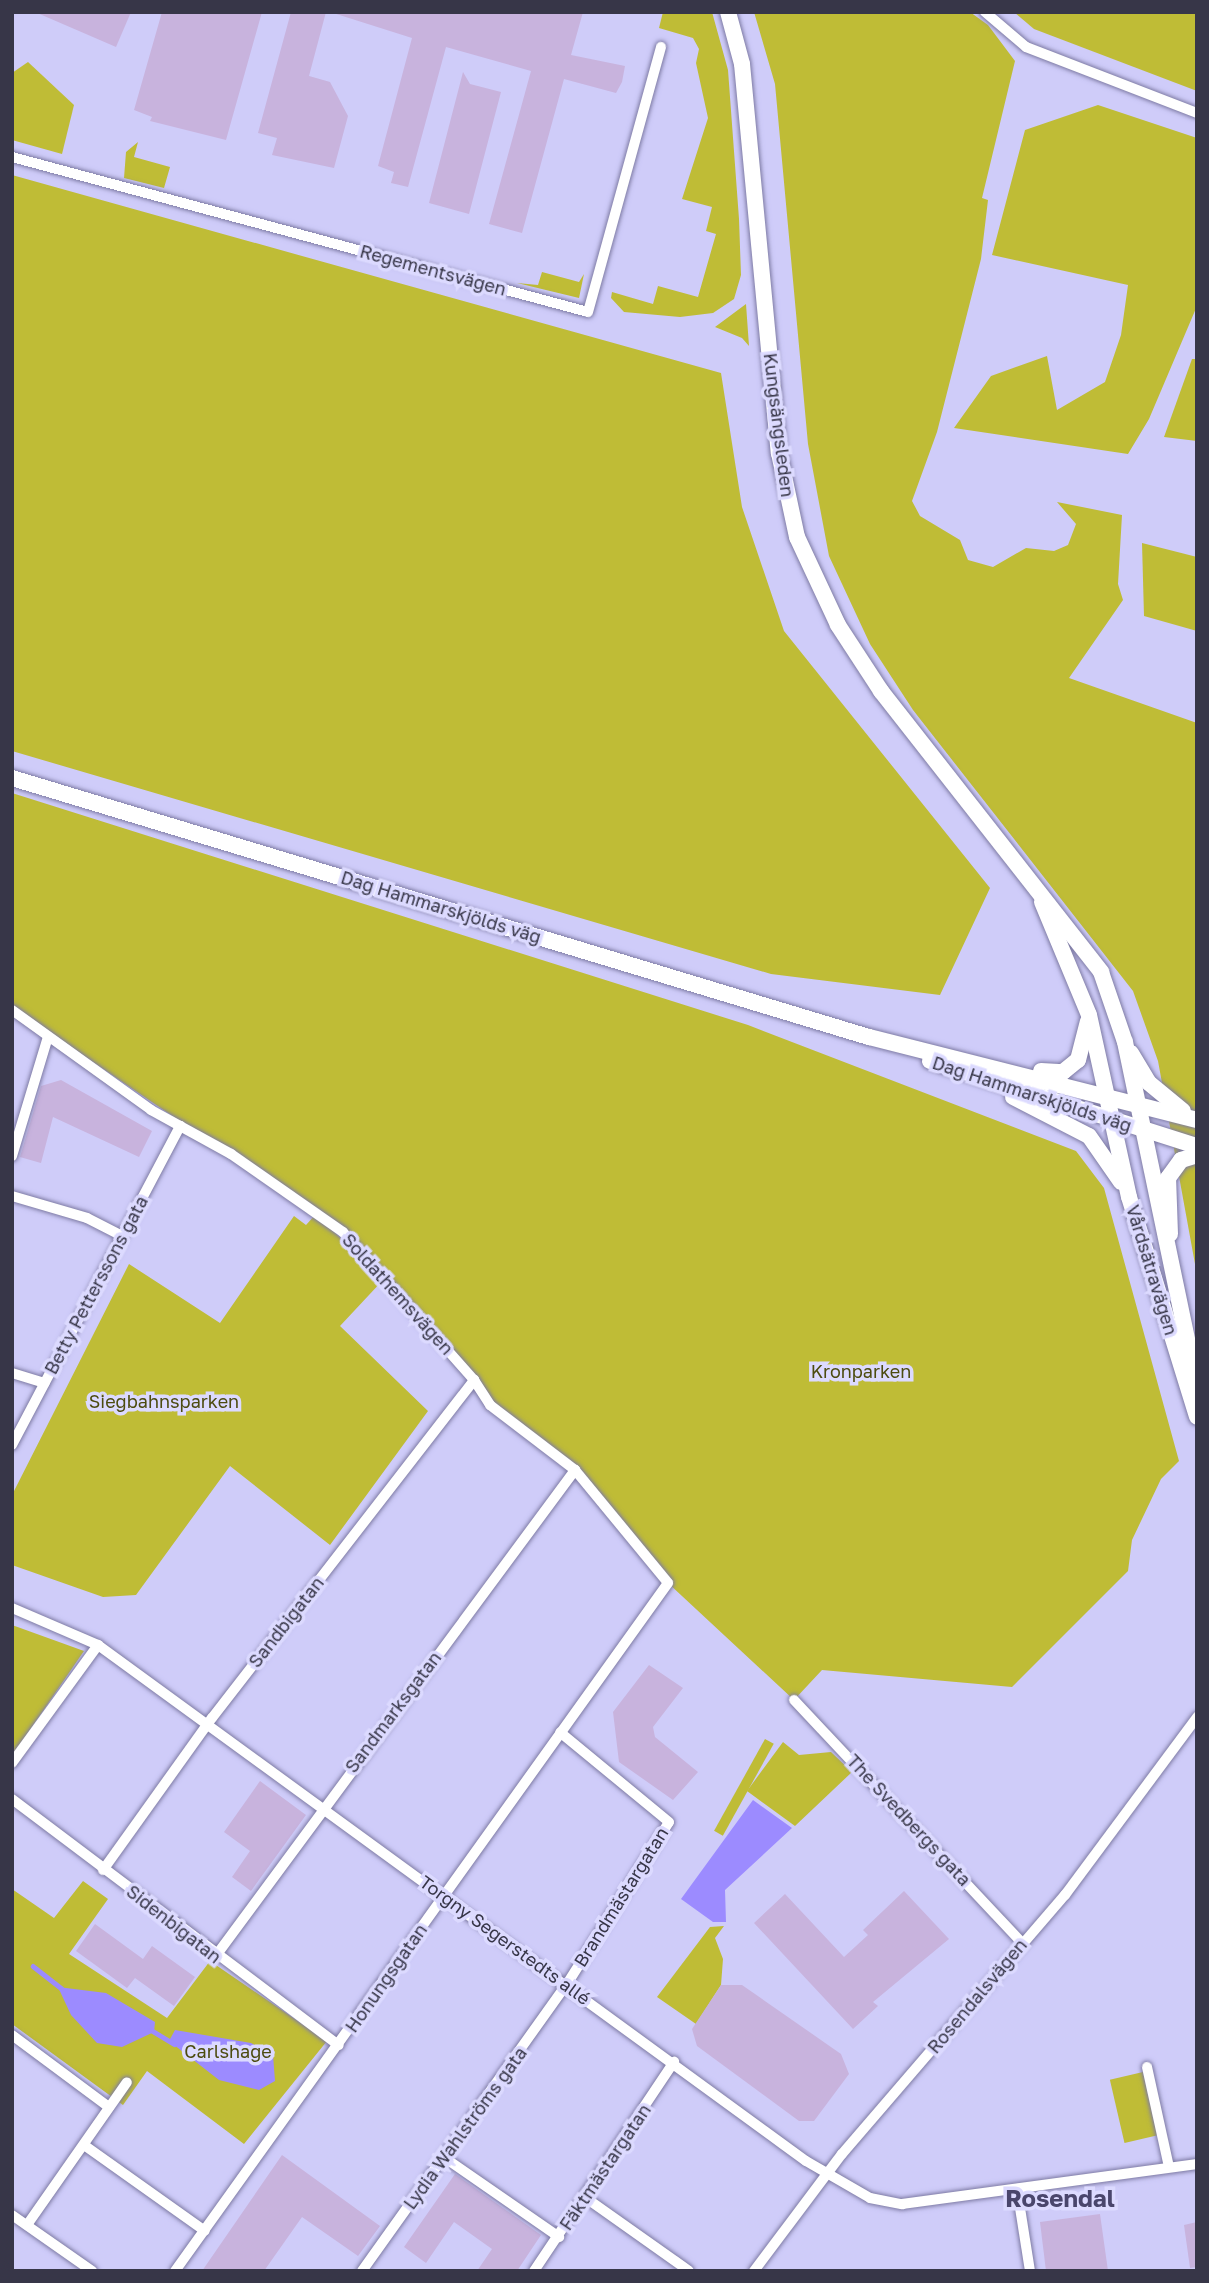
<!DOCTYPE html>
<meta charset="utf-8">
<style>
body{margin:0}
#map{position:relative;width:1209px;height:2283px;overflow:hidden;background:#cfccf9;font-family:"Golos Text",sans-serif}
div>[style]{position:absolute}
.green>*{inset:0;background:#bfbc36;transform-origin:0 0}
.water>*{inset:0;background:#9c8bff}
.stream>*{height:4.5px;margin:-2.25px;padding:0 2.25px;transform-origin:2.25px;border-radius:2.25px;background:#9c8bff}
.building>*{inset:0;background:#c8b3dd}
.roads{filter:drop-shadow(0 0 2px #7e7ba4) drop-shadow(0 0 2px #7e7ba4)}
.minor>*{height:10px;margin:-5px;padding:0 5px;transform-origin:5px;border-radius:5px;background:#fff}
.secondary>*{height:16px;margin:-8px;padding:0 8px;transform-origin:8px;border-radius:8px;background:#fff}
span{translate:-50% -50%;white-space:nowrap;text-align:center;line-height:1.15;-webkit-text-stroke:7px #dcdaff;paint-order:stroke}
.street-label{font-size:18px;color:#373648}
.park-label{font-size:18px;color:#4c4b0f}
.district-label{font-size:24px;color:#4a466c;font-weight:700}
.frame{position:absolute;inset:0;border:14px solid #373648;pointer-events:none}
</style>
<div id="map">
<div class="green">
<i style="clip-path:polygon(663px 12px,712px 12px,728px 70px,739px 219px,741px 275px,734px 299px,713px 313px,680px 317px,624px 312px,611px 298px,612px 292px,653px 304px,658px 286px,698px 297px,716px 234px,706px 231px,712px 207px,682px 199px,708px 118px,696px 63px,699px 49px,693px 38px,659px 28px)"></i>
<i style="clip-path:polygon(754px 12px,970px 12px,988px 25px,1015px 61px,982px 198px,988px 200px,981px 259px,937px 432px,912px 501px,920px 516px,960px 540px,968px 560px,993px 567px,1026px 548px,1054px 551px,1068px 545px,1076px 524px,1057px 502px,1122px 515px,1118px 584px,1123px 600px,1069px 678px,1197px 723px,1197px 1275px,1158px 1061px,1133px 991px,913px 710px,870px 644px,829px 556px,808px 444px,775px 84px)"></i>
<i style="clip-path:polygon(1014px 12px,1197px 12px,1197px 91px,1034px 29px)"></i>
<i style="clip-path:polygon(28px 62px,74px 105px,62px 154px,12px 140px,12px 73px)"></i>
<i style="clip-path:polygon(1098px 105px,1197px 138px,1197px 306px,1149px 419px,1128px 454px,954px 428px,991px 376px,1047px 356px,1057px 410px,1105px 382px,1121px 335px,1128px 285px,992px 255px,1025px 130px)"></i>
<i style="clip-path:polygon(138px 142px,134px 157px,170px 167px,164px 188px,124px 178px,126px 152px)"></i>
<i style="clip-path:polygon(12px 175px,721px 373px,742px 507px,784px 631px,990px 888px,940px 995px,771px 974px,12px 751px)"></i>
<i style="clip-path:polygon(542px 272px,579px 282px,584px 274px,579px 298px,517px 283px,538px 285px)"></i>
<i style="clip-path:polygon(746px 304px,749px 346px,742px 338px,715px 327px)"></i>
<i style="clip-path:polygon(1192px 359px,1197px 359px,1197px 441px,1164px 437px)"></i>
<i style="clip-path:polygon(1142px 543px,1197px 557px,1197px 631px,1144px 616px)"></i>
<i style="clip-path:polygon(12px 793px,748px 1025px,1076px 1151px,1104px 1188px,1179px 1461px,1161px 1479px,1132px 1540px,1128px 1571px,1012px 1687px,822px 1670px,794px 1700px,668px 1583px,575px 1470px,511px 1423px,343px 1232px,12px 1007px)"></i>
<i style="clip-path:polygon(316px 1214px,383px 1280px,340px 1326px,428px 1411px,330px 1545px,230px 1466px,136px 1595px,103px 1597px,12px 1565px,12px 1495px,129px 1264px,220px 1323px,294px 1216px,306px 1225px)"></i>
<i style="clip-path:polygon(12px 1625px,84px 1651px,12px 1756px)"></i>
<i style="left:765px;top:1739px;width:10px;height:105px;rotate:29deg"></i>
<i style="clip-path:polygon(783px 1742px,799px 1755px,831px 1752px,852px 1772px,795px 1826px,747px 1791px)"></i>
<i style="clip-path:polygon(83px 1881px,108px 1899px,69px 1954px,167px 2018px,210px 1961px,327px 2041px,244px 2144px,147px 2071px,123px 2105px,12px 2024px,12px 1889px,54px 1918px)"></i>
<i style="clip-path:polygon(724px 1926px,715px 1938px,723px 1959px,721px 1985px,696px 2024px,657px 1997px,710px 1927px)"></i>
<i style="left:1143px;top:2072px;width:65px;height:34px;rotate:77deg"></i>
</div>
<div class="water">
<i style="clip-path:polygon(753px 1800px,792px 1828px,725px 1890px,726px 1922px,713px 1922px,681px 1899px)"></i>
<i style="clip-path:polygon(58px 1987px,106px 1993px,155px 2022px,154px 2032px,122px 2047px,97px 2043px,71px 2015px)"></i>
<i style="clip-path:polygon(175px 2030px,251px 2043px,273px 2055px,275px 2081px,259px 2090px,219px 2080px,169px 2041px)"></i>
</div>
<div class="stream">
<i style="left:33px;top:1966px;width:36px;rotate:38deg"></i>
<i style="left:151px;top:2030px;width:27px;rotate:31deg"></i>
</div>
<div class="building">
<i style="clip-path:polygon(35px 12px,131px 12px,116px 47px)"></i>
<i style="clip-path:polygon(162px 12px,262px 12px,226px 140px,150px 121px,152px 117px,134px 110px)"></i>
<i style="clip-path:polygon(291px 12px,326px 12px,309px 76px,330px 82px,348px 116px,334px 168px,272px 155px,277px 138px,258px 133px)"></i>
<i style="clip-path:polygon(330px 12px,583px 12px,571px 55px,625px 66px,622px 82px,616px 93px,564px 79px,522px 233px,489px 224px,531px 71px,446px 47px,408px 187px,391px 183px,394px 172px,378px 166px,412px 38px)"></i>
<i style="clip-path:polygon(463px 72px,470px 84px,501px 92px,469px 214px,429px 203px)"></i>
<i style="clip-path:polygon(61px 1080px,152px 1131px,139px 1157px,53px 1117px,41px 1163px,20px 1157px,41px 1086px)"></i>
<i style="clip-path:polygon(649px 1665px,683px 1688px,653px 1727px,655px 1737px,698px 1772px,673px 1800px,619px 1762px,613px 1712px)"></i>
<i style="clip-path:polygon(260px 1781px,306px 1815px,251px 1891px,232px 1877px,250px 1851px,224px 1832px)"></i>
<i style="clip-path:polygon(904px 1891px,949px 1939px,873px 2002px,878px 2006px,853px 2029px,754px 1923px,785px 1894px,844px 1957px,868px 1935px,863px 1930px)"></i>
<i style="clip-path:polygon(95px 1924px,143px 1959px,152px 1946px,195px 1977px,174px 2006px,135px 1978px,127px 1988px,76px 1951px)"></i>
<i style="clip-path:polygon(721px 1985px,742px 1985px,841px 2054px,849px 2074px,814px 2121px,799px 2121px,697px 2046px,692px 2029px)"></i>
<i style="clip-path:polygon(282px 2155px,380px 2226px,358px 2256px,302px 2217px,264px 2271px,202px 2271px)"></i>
<i style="clip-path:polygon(455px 2174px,541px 2235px,517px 2271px,477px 2271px,492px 2249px,454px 2222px,426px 2263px,404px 2247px)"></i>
<i style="clip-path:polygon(1100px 2214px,1108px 2271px,1046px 2271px,1040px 2222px)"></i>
<i style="clip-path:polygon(1197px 2222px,1197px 2267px,1190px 2268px,1184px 2225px)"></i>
</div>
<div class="roads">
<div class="minor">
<i style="left:985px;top:12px;width:54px;rotate:40.5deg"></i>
<i style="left:1026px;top:47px;width:183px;rotate:21.1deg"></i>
<i style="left:12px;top:157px;width:596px;rotate:15.06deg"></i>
<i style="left:588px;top:312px;width:275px;rotate:-74.6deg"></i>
<i style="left:12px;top:1010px;width:171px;rotate:35.7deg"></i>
<i style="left:151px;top:1110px;width:91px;rotate:28.8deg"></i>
<i style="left:231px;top:1154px;width:136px;rotate:34.9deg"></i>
<i style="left:343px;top:1232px;width:198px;rotate:48.5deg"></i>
<i style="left:474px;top:1380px;width:30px;rotate:57deg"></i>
<i style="left:490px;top:1405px;width:107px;rotate:37.4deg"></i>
<i style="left:575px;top:1470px;width:146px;rotate:50.5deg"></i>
<i style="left:668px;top:1583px;width:846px;rotate:125.62deg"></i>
<i style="left:12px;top:1156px;width:124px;rotate:-73.2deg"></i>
<i style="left:12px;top:1196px;width:78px;rotate:16.3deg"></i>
<i style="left:87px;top:1218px;width:39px;rotate:27deg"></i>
<i style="left:12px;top:1373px;width:34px;rotate:17deg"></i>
<i style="left:12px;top:1445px;width:361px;rotate:-62.2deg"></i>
<i style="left:12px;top:1608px;width:94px;rotate:23.3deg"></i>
<i style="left:98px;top:1645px;width:876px;rotate:36.09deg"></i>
<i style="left:806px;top:2161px;width:74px;rotate:30deg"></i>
<i style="left:870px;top:2198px;width:33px;rotate:11deg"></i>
<i style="left:902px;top:2204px;width:298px;rotate:-7.7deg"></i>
<i style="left:794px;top:1700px;width:333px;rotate:46.8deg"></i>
<i style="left:12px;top:1763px;width:146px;rotate:-53.9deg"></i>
<i style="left:12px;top:1799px;width:409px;rotate:37deg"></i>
<i style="left:103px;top:1870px;width:187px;rotate:-54.4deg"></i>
<i style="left:212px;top:1718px;width:428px;rotate:-52.2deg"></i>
<i style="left:215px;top:1957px;width:606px;rotate:-53.53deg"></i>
<i style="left:12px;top:2035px;width:121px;rotate:36.6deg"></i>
<i style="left:1147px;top:2067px;width:102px;rotate:77.6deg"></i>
<i style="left:84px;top:2145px;width:148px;rotate:35.4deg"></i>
<i style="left:445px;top:2158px;width:139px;rotate:34.7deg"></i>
<i style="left:1017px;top:2189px;width:83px;rotate:81deg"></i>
<i style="left:586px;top:2198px;width:126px;rotate:35.3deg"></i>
<i style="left:12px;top:2215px;width:98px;rotate:35deg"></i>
<i style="left:27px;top:2225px;width:174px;rotate:-55deg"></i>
<i style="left:362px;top:2271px;width:353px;rotate:-54.5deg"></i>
<i style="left:567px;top:1984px;width:191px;rotate:-57.8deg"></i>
<i style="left:669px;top:1822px;width:141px;rotate:-140.5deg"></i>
<i style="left:534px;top:2271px;width:252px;rotate:-56.2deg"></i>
<i style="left:754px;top:2271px;width:146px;rotate:-53.1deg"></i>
<i style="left:842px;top:2154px;width:342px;rotate:-49.3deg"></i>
<i style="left:1065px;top:1895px;width:222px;rotate:-53.4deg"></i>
</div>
<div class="secondary">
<i style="left:728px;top:12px;width:54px;rotate:74.9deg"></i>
<i style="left:742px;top:64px;width:391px;rotate:84.6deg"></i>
<i style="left:779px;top:453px;width:86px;rotate:77.9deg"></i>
<i style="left:797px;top:537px;width:97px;rotate:65deg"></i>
<i style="left:838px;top:625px;width:79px;rotate:56.9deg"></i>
<i style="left:881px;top:691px;width:357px;rotate:51.9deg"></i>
<i style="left:1101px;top:972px;width:74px;rotate:71.1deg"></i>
<i style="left:1125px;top:1042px;width:353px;rotate:78.2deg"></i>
<i style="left:12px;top:778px;width:895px;rotate:16.82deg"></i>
<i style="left:869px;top:1037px;width:338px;rotate:14.2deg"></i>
<i style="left:1042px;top:902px;width:122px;rotate:67.4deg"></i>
<i style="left:1089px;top:1015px;width:186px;rotate:77.6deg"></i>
<i style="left:1129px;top:1197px;width:230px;rotate:72.8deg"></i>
<i style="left:1131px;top:1053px;width:35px;rotate:59deg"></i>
<i style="left:1149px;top:1083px;width:44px;rotate:39.5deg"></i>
<i style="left:930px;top:1061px;width:280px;rotate:17.7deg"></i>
<i style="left:1041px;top:1071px;width:22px;rotate:3deg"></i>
<i style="left:1063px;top:1072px;width:19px;rotate:-39deg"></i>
<i style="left:1078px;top:1060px;width:40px;rotate:-75.6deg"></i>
<i style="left:1013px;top:1097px;width:85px;rotate:27.2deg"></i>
<i style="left:1089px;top:1136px;width:56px;rotate:55.2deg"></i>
<i style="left:1170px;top:1234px;width:56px;rotate:-92deg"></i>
<i style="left:1168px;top:1178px;width:22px;rotate:-54deg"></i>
<i style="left:1181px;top:1160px;width:17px;rotate:-17deg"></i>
</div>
</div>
<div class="street-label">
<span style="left:433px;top:270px;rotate:15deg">Regementsvägen</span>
<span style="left:779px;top:425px;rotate:83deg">Kungsängsleden</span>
<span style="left:441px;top:907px;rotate:17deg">Dag Hammarskjölds väg</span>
<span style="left:1032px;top:1094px;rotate:18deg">Dag Hammarskjölds väg</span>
<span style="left:1152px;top:1270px;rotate:73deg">Vårdsätravägen</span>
<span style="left:96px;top:1285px;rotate:-62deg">Betty Petterssons gata</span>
<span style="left:398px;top:1294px;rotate:48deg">Soldathemsvägen</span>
<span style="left:286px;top:1622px;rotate:-52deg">Sandbigatan</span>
<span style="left:393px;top:1712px;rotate:-53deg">Sandmarksgatan</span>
<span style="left:909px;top:1820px;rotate:47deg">The Svedbergs gata</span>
<span style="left:621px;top:1897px;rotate:-58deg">Brandmästargatan</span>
<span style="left:174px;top:1924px;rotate:38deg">Sidenbigatan</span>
<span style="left:505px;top:1940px;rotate:36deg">Torgny Segerstedts allé</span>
<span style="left:386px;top:1978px;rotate:-55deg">Honungsgatan</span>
<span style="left:977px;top:1996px;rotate:-50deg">Rosendalsvägen</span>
<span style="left:465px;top:2128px;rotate:-54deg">Lydia Wahlströms gata</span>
<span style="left:605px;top:2167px;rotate:-56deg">Fäktmästargatan</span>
</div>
<div class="park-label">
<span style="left:861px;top:1371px">Kronparken</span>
<span style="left:164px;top:1401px">Siegbahnsparken</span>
<span style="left:228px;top:2051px">Carlshage</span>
</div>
<div class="district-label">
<span style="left:1060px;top:2198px">Rosendal</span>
</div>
<div class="frame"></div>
</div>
